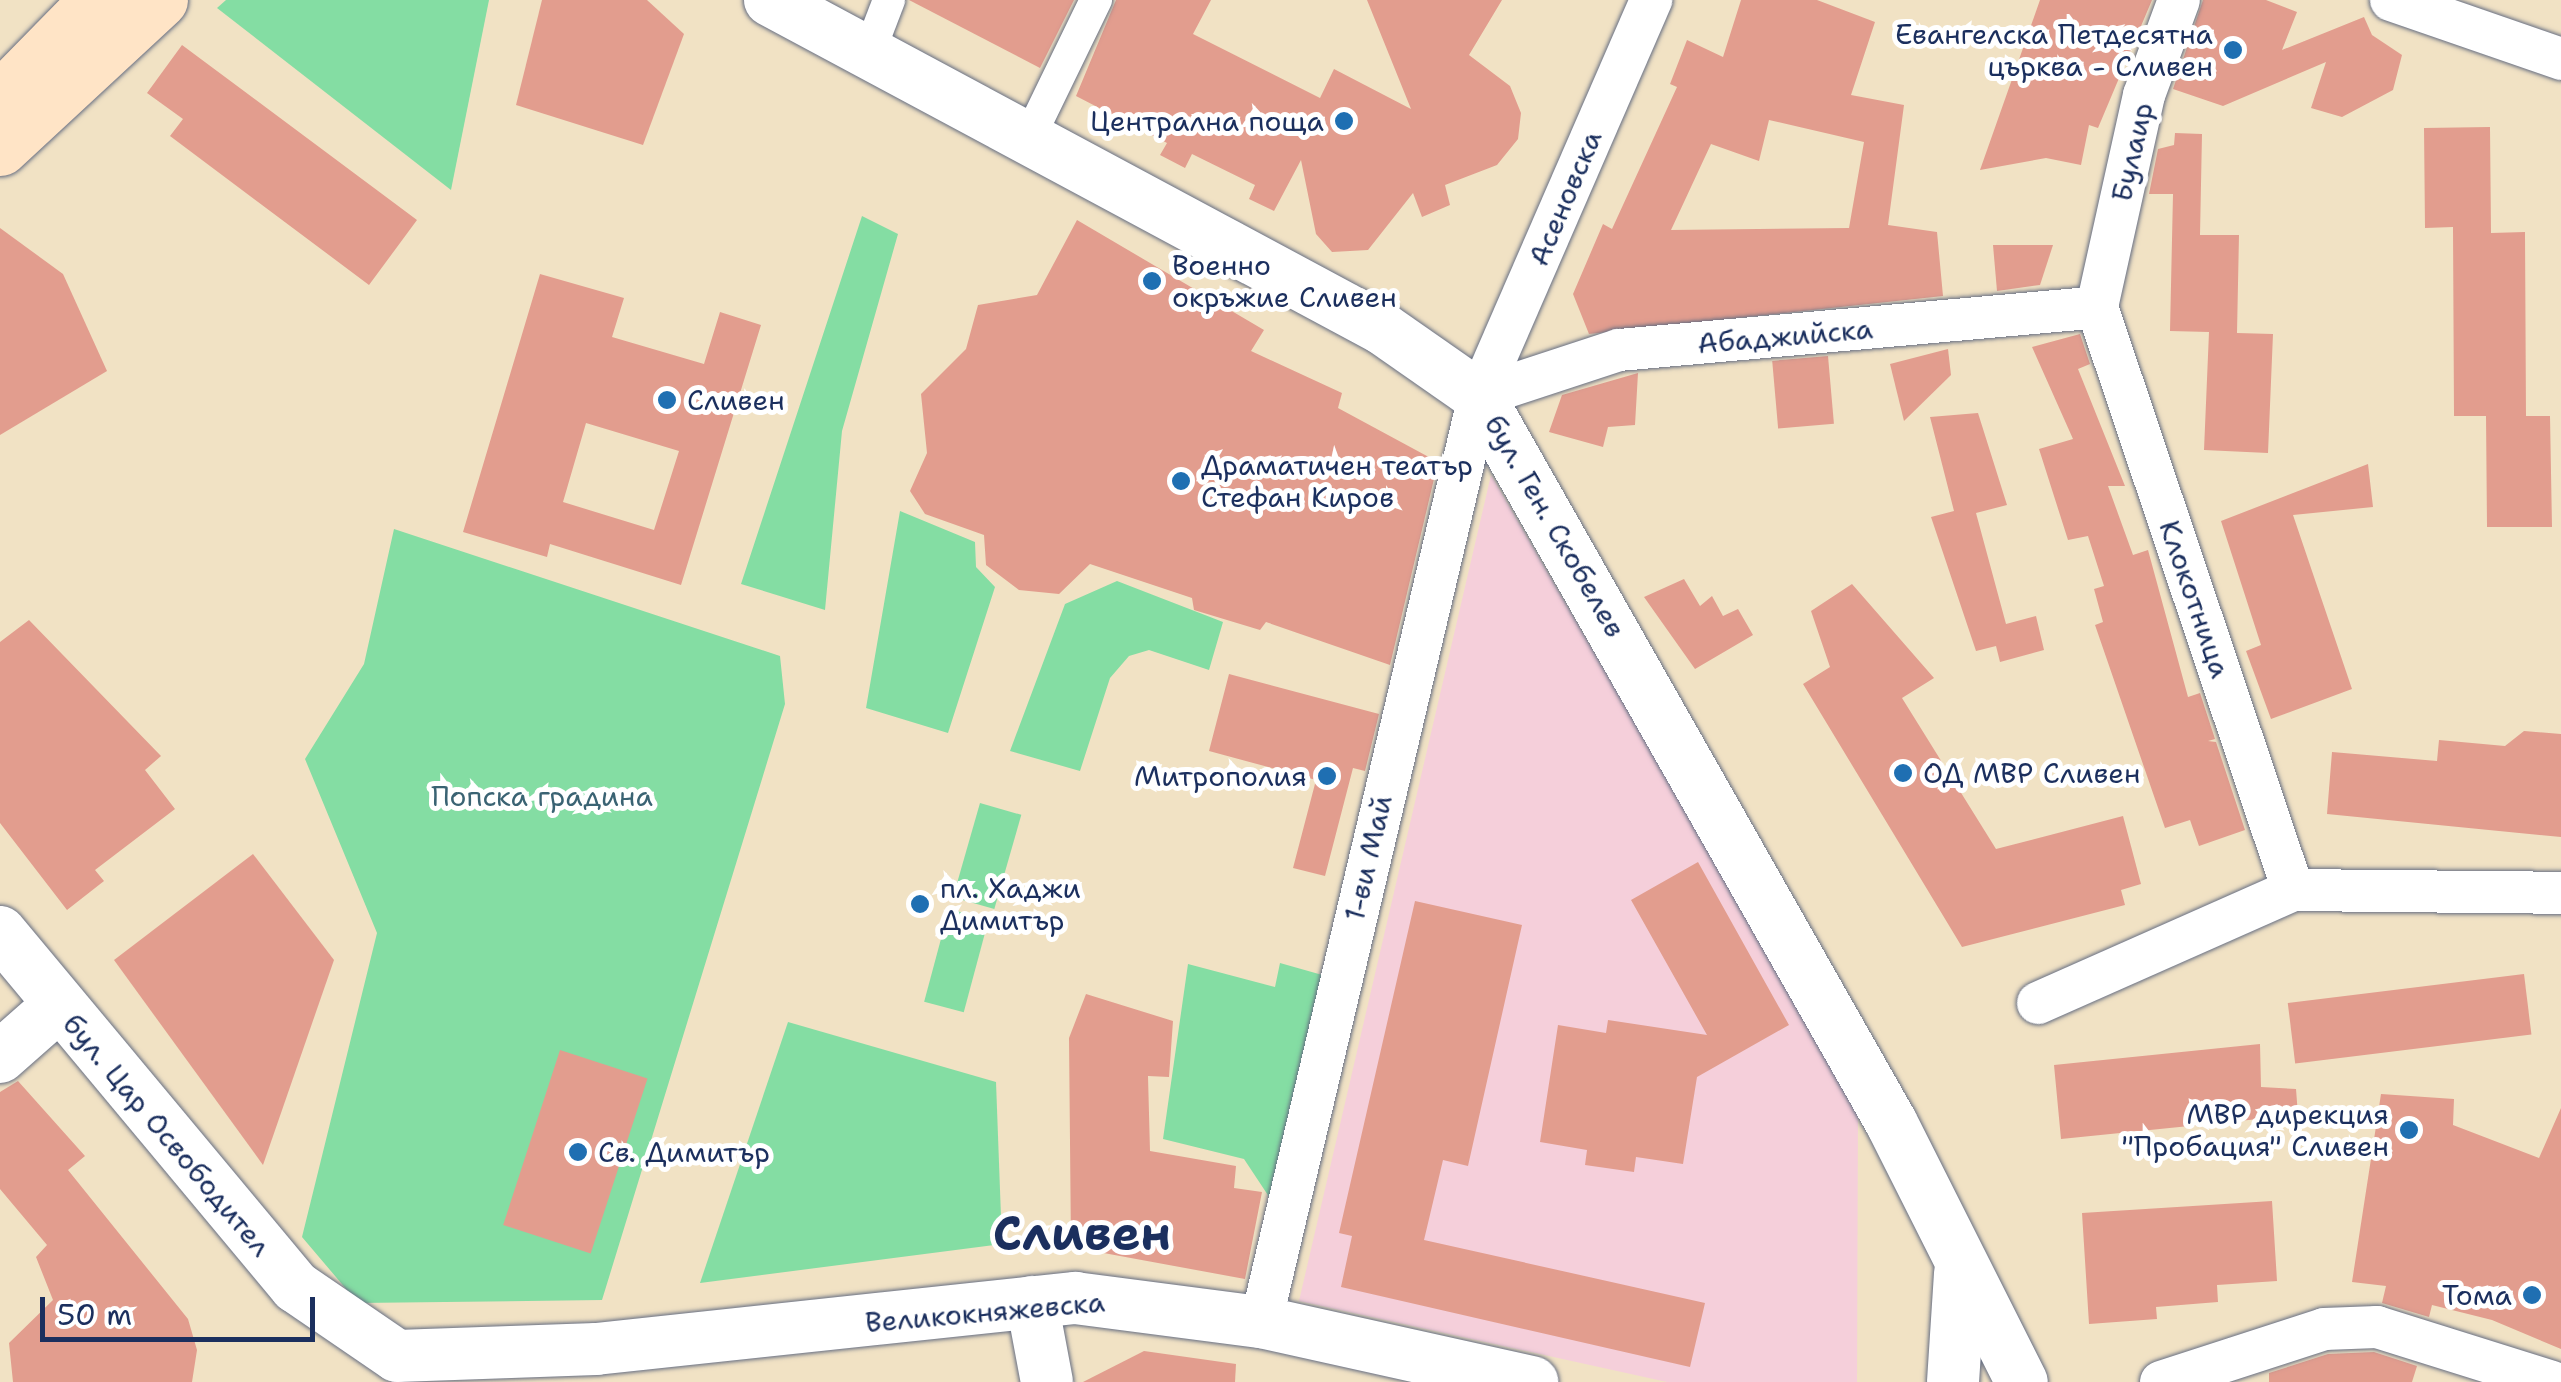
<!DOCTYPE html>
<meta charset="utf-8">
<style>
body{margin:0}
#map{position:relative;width:2561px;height:1382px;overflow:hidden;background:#f1e2c4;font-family:"Shantell Sans",sans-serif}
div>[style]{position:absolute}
.built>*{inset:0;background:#f5cfda}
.green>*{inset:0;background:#84dda3;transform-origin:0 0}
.building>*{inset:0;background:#e29d8e;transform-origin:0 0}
.roads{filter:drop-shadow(0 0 2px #666e82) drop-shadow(0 0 2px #666e82)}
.pedestrian>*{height:32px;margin:-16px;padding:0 16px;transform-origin:16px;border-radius:16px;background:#fff}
.minor>*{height:42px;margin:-21px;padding:0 21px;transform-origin:21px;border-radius:21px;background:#fff}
.tertiary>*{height:52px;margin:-26px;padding:0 26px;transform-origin:26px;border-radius:26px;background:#fff}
.secondary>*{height:55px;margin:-27.5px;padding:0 27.5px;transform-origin:27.5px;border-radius:27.5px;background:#ffe4c6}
.dots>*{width:28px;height:28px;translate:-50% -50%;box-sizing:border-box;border:5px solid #fff;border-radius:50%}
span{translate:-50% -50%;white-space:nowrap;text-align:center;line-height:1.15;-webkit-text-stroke:10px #fff;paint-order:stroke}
.poi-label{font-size:28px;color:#1b2f5e}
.right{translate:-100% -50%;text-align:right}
.left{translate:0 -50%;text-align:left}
.street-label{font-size:28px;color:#1b2f5e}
.park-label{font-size:28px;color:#3a6373}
.town-label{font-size:48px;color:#1b2f5e;font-weight:700}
.scale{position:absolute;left:40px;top:1297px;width:275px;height:45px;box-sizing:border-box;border:5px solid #1b2f5e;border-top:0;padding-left:12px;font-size:30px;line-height:35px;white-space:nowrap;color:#1b2f5e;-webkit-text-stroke:8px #fff;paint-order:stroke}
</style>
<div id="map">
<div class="built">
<i style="clip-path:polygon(1491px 475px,1858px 1108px,1857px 1382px,1667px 1382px,1299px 1301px)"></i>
</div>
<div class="green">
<i style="clip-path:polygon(226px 0,489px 0,451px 190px,217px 8px)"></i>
<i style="clip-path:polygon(862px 216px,898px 234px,842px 431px,825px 610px,741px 584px)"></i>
<i style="clip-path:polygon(900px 511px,975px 542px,976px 567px,995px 587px,948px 733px,866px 708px)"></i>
<i style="clip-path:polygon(394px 529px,780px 656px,785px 704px,602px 1300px,358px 1303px,302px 1237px,377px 933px,305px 759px,364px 664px)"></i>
<i style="clip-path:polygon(1117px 581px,1223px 622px,1209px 670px,1149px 650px,1129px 656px,1110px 678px,1080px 771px,1010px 751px,1065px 604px)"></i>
<i style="left:980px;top:803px;width:43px;height:98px;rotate:16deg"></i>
<i style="left:949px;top:909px;width:41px;height:96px;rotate:15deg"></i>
<i style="clip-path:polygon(1280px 963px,1340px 980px,1285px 1221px,1244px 1159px,1163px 1139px,1188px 964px,1275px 987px)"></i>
<i style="clip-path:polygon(788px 1022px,996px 1082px,1002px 1244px,700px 1283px)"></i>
</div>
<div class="building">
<i style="clip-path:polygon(542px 0,647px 0,684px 34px,643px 145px,516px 105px)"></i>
<i style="clip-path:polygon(909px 0,1074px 0,1040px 68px)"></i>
<i style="clip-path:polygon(1116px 0,1211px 0,1193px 34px,1320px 98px,1334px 69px,1411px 109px,1367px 0,1502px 0,1469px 55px,1510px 86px,1521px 113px,1518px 139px,1497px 165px,1445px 185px,1450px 205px,1422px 217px,1413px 193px,1368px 250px,1332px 252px,1316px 234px,1301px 160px,1274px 211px,1249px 199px,1255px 185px,1192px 154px,1185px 168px,1160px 155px,1167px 143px,1076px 96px)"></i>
<i style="clip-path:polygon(evenodd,1741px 0,1817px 0,1875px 22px,1851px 95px,1904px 105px,1888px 225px,1937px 232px,1943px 296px,1589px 334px,1573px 294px,1603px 224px,1612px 229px,1677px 87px,1670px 84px,1687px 40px,1723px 57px,1741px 0,1769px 120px,1864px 142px,1849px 228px,1671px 230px,1711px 144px,1759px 161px,1769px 120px)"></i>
<i style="clip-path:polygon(2040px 0,2152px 0,2098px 128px,2089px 125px,2081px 165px,2046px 158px,1980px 170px)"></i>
<i style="clip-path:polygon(2203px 0,2266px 0,2297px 12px,2282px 50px,2364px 17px,2372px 35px,2402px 55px,2393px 90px,2342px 117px,2311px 108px,2326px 62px,2223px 106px,2173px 89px)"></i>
<i style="clip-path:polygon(182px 45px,417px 220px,369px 285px,170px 136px,183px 119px,147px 93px)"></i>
<i style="clip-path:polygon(2490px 127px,2491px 233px,2525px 232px,2526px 416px,2550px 416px,2552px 527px,2487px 527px,2486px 416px,2454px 416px,2453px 227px,2425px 228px,2424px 128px)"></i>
<i style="clip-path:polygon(2175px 133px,2202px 134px,2200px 235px,2239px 235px,2237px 333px,2273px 334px,2268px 453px,2204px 450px,2209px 332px,2170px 331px,2173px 194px,2149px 194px,2158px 149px,2174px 145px)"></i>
<i style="clip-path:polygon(1077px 220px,1264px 330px,1251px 351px,1342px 393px,1338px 408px,1438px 462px,1390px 665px,1266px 622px,1260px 630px,1194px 610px,1192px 598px,1090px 564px,1059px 594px,1019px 590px,986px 565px,984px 535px,925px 514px,910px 491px,927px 453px,921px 394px,966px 349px,978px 305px,1037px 295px)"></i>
<i style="clip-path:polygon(0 228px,63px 274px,107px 371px,0 435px)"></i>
<i style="clip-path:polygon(1993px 245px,2053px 245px,2040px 285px,1997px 291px)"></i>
<i style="clip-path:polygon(evenodd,540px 274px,624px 298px,612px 337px,704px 364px,720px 312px,761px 325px,681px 585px,550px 544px,547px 557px,463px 532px,540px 274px,586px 423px,679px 451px,654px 530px,563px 502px,586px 423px)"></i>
<i style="clip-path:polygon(2080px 334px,2090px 364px,2078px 369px,2125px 486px,2108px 486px,2133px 555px,2148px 550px,2188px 697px,2200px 693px,2215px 739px,2208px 741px,2216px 742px,2245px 830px,2199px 846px,2190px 820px,2165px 828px,2095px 625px,2103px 622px,2094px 589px,2104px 586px,2088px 536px,2068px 540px,2039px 449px,2073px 439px,2032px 347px)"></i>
<i style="clip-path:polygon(1948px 349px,1951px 375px,1904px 421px,1890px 364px)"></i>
<i style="left:1828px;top:356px;width:68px;height:56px;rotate:85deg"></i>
<i style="clip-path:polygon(1638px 373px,1635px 425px,1608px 427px,1603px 447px,1549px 432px,1562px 395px)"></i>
<i style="clip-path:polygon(1978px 413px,2007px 505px,1976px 513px,2006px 624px,2036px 616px,2044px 650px,2000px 662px,1996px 646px,1976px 651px,1931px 517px,1954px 511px,1930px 417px)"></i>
<i style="clip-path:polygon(2368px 464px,2373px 507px,2293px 515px,2352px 689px,2271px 719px,2246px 651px,2261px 645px,2221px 521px)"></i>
<i style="clip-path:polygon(1684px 579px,1700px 606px,1712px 596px,1723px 616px,1738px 609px,1753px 635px,1695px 669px,1644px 597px)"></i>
<i style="clip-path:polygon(1852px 584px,1934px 678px,1902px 698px,1996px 849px,2123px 816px,2141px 884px,2121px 890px,2125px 905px,1962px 947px,1803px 684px,1830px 667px,1811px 611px)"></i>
<i style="clip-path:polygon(29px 620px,161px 756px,145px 770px,175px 809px,95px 870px,104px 881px,67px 910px,0 823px,0 642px)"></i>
<i style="clip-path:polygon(1229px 674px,1379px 714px,1365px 771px,1353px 768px,1325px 876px,1293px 868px,1316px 780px,1209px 751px)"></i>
<i style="clip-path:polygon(2524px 731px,2561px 734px,2561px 837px,2327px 814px,2332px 752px,2437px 761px,2439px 740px,2505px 746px)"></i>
<i style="clip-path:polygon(253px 854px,334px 960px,263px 1165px,114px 960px)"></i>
<i style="clip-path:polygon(1698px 862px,1789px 1025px,1697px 1077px,1683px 1164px,1636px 1157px,1634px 1172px,1585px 1165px,1587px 1150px,1540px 1142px,1558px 1025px,1606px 1033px,1608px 1020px,1707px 1035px,1631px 900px)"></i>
<i style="clip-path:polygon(1415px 901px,1522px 925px,1468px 1166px,1443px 1160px,1424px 1240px,1705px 1303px,1690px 1367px,1341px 1287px,1352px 1236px,1339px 1233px)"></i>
<i style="left:2524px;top:974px;width:61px;height:238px;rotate:83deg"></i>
<i style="clip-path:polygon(1086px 994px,1173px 1021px,1169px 1077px,1148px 1076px,1150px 1151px,1236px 1166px,1234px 1188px,1262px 1192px,1245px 1279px,1071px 1247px,1069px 1038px)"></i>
<i style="clip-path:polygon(2260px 1044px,2261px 1087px,2296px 1089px,2298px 1115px,2061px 1139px,2054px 1065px)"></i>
<i style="left:560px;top:1050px;width:92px;height:184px;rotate:18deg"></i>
<i style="clip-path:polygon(18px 1081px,85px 1156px,68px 1170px,188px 1319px,197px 1350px,192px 1382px,13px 1382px,9px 1343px,53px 1300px,36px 1257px,47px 1245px,0 1189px,0 1092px)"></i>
<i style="clip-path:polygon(2381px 1094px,2454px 1099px,2453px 1125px,2539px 1158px,2561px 1108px,2561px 1349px,2492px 1320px,2432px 1305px,2429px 1317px,2382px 1303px,2386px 1286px,2352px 1282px)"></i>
<i style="clip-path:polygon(2272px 1201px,2277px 1281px,2217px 1285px,2218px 1302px,2156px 1307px,2157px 1319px,2089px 1324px,2082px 1213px)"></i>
<i style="clip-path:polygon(1144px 1351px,1236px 1364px,1235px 1382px,1083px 1382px)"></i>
<i style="clip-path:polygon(2374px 1352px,2417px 1366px,2412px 1382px,2269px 1382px,2269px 1373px,2328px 1354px)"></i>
</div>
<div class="roads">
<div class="pedestrian">
<i style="left:868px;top:55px;width:59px;rotate:-69.1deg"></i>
<i style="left:1027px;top:142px;width:158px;rotate:-64.1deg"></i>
</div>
<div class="minor">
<i style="left:2391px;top:0;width:180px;rotate:19.1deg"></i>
<i style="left:2097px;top:307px;width:615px;rotate:71.42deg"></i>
<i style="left:2097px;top:307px;width:217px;rotate:-77.5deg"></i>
<i style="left:2144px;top:95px;width:101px;rotate:-69.8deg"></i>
<i style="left:1479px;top:396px;width:147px;rotate:-18.2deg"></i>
<i style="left:1619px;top:350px;width:480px;rotate:-5.1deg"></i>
<i style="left:2038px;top:1003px;width:279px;rotate:-23.9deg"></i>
<i style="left:2293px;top:890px;width:268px;rotate:0.6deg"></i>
<i style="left:1261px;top:1322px;width:951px;rotate:-76.75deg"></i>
<i style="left:1479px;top:396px;width:432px;rotate:-66.5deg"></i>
<i style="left:2161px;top:1382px;width:171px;rotate:-18deg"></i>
<i style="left:2324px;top:1329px;width:53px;rotate:-2.2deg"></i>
<i style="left:2377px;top:1327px;width:183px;rotate:17.4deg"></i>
</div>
<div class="tertiary">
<i style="left:770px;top:0;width:696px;rotate:28.22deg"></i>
<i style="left:1383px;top:329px;width:117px;rotate:34.9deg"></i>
<i style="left:1479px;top:396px;width:835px;rotate:60.43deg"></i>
<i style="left:1891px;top:1122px;width:291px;rotate:63.3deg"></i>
<i style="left:0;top:932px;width:462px;rotate:50.2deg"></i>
<i style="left:296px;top:1287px;width:122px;rotate:34.3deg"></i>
<i style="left:397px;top:1356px;width:199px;rotate:-2deg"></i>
<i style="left:596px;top:1349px;width:482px;rotate:-6.1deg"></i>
<i style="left:1075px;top:1298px;width:188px;rotate:7.4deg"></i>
<i style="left:1261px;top:1322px;width:278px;rotate:12.5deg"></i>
<i style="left:0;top:1057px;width:79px;rotate:-41.4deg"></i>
<i style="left:1032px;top:1302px;width:81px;rotate:79.4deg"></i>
<i style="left:1953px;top:1382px;width:109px;rotate:-86.3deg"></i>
</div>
<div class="secondary">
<i style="left:0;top:99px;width:139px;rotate:-45.6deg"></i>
<i style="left:0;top:148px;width:218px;rotate:-42.8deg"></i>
</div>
</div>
<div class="dots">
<i style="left:2233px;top:50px;background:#1f6fb2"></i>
<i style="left:1344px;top:121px;background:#1f6fb2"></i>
<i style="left:1152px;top:281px;background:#1f6fb2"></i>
<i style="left:667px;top:400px;background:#1f6fb2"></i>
<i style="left:1181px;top:481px;background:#1f6fb2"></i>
<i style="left:1903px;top:773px;background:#1f6fb2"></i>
<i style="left:1327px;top:776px;background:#1f6fb2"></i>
<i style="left:920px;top:904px;background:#1f6fb2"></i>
<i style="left:2409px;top:1130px;background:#1f6fb2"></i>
<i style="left:578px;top:1152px;background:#1f6fb2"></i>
<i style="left:2532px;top:1295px;background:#1f6fb2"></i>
</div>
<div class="poi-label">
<span class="right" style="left:2213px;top:50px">Евангелска Петдесятна<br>църква - Сливен</span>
<span class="right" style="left:1324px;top:121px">Централна поща</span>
<span class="left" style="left:1172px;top:281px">Военно<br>окръжие Сливен</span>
<span class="left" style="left:687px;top:400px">Сливен</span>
<span class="left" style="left:1201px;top:481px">Драматичен театър<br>Стефан Киров</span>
<span class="left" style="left:1923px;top:773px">ОД МВР Сливен</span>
<span class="right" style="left:1307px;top:776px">Митрополия</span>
<span class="left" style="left:940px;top:904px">пл. Хаджи<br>Димитър</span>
<span class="right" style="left:2389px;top:1130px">МВР дирекция<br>"Пробация" Сливен</span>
<span class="left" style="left:598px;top:1152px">Св. Димитър</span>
<span class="right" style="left:2512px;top:1295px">Тома</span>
</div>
<div class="street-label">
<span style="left:2132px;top:152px;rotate:-77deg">Булаир</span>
<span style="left:1565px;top:198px;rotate:-67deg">Асеновска</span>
<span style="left:1785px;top:336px;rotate:-5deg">Абаджийска</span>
<span style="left:1555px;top:526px;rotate:60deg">бул. Ген. Скобелев</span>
<span style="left:2195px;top:599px;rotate:71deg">Клокотница</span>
<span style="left:1368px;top:858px;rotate:-77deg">1-ви Май</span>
<span style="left:167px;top:1135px;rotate:50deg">бул. Цар Освободител</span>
<span style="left:985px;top:1312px;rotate:-5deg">Великокняжевска</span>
</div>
<div class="park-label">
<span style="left:542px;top:796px">Попска градина</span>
</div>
<div class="town-label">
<span style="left:1082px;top:1234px">Сливен</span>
</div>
<div class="scale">50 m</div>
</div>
